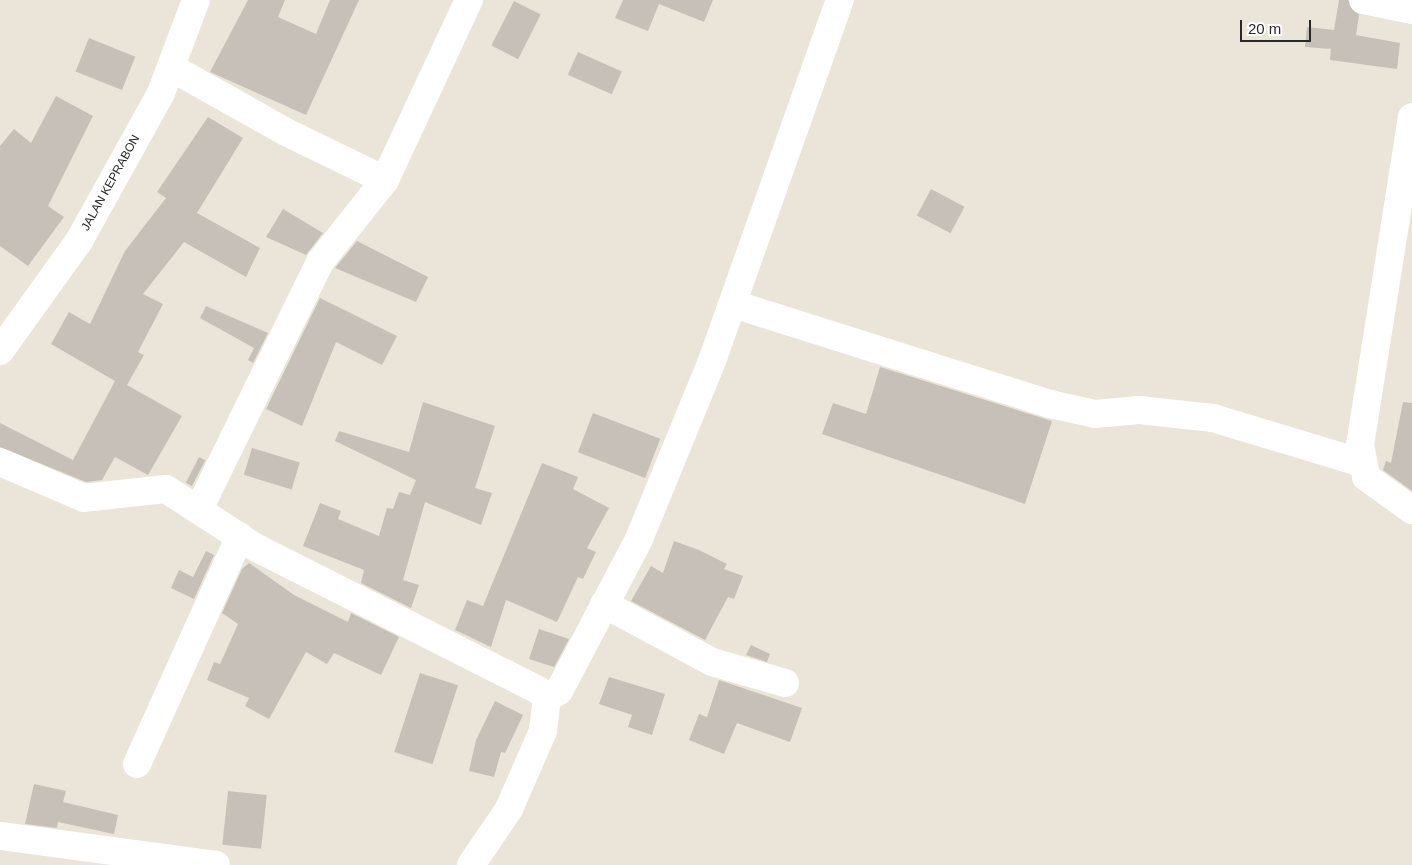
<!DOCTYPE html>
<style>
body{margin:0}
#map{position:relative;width:1412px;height:865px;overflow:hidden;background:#ebe4d8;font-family:Helvetica,sans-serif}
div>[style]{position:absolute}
.building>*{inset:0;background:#c6c0b8;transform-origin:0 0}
.street>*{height:28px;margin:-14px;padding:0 14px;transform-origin:14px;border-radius:14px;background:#fff}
.secondary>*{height:28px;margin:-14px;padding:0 14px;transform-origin:14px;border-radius:14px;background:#fff}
span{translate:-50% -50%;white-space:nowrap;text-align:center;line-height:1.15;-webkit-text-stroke:4px #fff;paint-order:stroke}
.street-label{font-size:12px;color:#282828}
.scale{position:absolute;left:1240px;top:20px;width:71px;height:22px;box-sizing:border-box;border:2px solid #282828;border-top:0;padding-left:6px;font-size:15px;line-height:18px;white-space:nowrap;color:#282828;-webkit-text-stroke:4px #fff;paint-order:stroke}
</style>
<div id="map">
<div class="building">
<i style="clip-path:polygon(248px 0,285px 0,278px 17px,316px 34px,330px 0,359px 0,306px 115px,210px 72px)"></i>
<i style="clip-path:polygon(623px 0,713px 0,704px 22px,659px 4px,648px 31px,615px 18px)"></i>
<i style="clip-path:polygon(1339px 0,1348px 0,1359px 15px,1356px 35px,1400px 43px,1397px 69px,1330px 60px,1331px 49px,1305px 47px,1307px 27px,1334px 30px)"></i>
<i style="left:514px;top:1px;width:30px;height:50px;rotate:27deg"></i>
<i style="left:89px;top:38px;width:50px;height:36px;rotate:22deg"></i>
<i style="left:578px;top:52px;width:48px;height:25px;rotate:24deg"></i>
<i style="clip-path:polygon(56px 96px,93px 116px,48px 206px,64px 217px,28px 266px,0 246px,0 146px,14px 129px,31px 143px)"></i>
<i style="clip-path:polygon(208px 117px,243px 138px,197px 213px,260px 248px,246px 277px,184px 242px,143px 294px,163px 304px,138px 352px,144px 355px,127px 385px,182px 416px,148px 475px,115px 457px,102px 480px,86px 482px,0 447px,0 423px,73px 460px,115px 381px,51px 344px,69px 312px,90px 324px,125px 251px,166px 198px,157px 192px)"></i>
<i style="left:931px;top:189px;width:38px;height:30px;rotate:28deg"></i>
<i style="clip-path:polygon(283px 209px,323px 233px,306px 255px,266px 237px)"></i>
<i style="clip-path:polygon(357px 241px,428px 277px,416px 302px,335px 268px)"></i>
<i style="clip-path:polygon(320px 298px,397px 336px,382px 365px,336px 342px,302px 426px,266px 409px)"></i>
<i style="clip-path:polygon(206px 306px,268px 333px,253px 363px,248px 360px,254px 348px,200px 318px)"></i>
<i style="clip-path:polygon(880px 367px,1052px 421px,1025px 504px,822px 434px,833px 403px,866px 414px)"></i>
<i style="clip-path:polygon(423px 402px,495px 426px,475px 488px,492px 493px,481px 525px,425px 502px,403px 580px,419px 585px,411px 608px,361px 583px,364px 570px,303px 546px,320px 503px,341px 511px,338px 519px,379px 536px,387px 508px,393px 509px,399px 492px,410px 495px,416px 480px,335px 441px,339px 431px,409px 452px)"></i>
<i style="clip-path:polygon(1403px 402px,1412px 403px,1412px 491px,1383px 470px,1386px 461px,1391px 463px)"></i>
<i style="left:593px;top:413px;width:72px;height:42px;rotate:21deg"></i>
<i style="left:252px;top:448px;width:50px;height:28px;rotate:17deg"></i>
<i style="left:199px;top:457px;width:7px;height:29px;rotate:27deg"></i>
<i style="clip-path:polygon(542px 463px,578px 477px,573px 489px,609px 508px,587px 548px,596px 552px,583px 579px,578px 577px,557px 622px,506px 600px,491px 647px,455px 630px,467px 600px,483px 606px)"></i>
<i style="clip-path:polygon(674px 541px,699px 550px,727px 564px,724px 569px,743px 576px,734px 599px,728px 597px,705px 640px,631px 601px,651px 566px,663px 573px)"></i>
<i style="clip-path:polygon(206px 551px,214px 555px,194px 599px,171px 588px,179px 570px,193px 577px)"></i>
<i style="clip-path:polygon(249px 563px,294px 595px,348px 622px,351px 613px,399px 637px,381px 675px,334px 653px,327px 664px,306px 652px,269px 719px,245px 706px,249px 698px,207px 680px,214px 662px,220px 664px,238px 624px,222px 613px,242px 569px)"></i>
<i style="clip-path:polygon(539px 629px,569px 639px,554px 667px,529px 659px)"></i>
<i style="clip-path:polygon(751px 645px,770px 654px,767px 662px,746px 655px)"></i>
<i style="left:420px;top:673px;width:40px;height:83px;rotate:18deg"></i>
<i style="clip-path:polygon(609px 677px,665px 694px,652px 735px,628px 727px,632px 715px,599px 704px)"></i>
<i style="clip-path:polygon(719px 680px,802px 708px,790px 742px,737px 723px,724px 754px,689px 740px,699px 714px,707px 717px)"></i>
<i style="clip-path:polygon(495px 701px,523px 715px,505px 753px,501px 752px,494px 777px,469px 771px,476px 740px)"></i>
<i style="clip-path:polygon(34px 784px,66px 791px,63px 802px,118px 815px,114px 834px,58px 822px,57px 828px,25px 824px)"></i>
<i style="left:228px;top:791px;width:39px;height:54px;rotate:6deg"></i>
</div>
<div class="street">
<i style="left:1363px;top:0;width:50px;rotate:11.5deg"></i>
<i style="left:172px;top:68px;width:131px;rotate:29.3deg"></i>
<i style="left:286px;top:132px;width:110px;rotate:25.9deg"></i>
<i style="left:1412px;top:117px;width:332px;rotate:99deg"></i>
<i style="left:1360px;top:445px;width:33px;rotate:79deg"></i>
<i style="left:1366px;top:477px;width:57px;rotate:35.7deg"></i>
<i style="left:733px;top:304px;width:332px;rotate:17.5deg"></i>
<i style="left:1050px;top:404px;width:46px;rotate:12.5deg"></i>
<i style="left:1095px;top:414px;width:44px;rotate:-5.2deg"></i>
<i style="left:1139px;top:410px;width:74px;rotate:6.2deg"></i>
<i style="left:1213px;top:418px;width:156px;rotate:16.8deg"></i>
<i style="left:0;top:462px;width:91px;rotate:23.2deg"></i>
<i style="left:84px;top:498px;width:82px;rotate:-6.3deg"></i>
<i style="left:166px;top:489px;width:106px;rotate:33.1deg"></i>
<i style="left:255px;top:547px;width:317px;rotate:26.8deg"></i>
<i style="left:538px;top:690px;width:12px;rotate:42deg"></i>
<i style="left:547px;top:698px;width:33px;rotate:97deg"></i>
<i style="left:543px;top:731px;width:85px;rotate:113.6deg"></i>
<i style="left:509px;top:809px;width:68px;rotate:124.2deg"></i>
<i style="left:199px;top:509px;width:275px;rotate:-63.9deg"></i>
<i style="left:320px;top:262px;width:105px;rotate:-51.6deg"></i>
<i style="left:385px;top:180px;width:199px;rotate:-65deg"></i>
<i style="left:604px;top:604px;width:123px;rotate:28.2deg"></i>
<i style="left:712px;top:662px;width:76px;rotate:16deg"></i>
<i style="left:547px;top:698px;width:14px;rotate:-30deg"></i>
<i style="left:559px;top:691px;width:172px;rotate:-62.2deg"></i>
<i style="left:639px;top:539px;width:192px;rotate:-67.7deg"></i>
<i style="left:712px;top:361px;width:383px;rotate:-70.5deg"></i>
<i style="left:137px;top:764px;width:250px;rotate:-65.7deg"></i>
<i style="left:0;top:836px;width:218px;rotate:7.6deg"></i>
</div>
<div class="secondary">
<i style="left:0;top:351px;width:135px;rotate:-54.3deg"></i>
<i style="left:79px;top:241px;width:169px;rotate:-61deg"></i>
<i style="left:161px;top:93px;width:99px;rotate:-69.4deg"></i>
</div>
<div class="street-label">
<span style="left:111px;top:183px;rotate:-61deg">JALAN KEPRABON</span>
</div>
<div class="scale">20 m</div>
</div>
